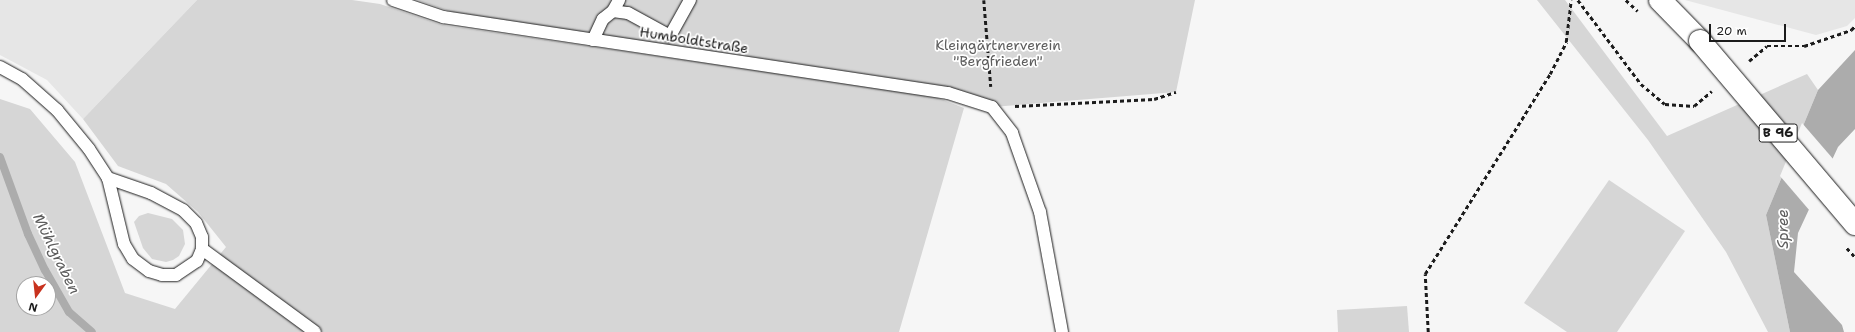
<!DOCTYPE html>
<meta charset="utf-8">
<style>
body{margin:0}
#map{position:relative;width:1855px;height:332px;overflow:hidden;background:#f6f6f6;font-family:"Shantell Sans",sans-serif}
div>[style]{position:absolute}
.built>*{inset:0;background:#e6e6e6}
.green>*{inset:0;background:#d6d6d6}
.water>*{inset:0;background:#acacac}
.pier>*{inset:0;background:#f6f6f6}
.stream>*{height:8px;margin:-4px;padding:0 4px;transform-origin:4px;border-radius:4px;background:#acacac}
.path>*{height:2.5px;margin-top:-1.25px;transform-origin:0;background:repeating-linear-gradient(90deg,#1c1c1c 0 4px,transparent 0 7px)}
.roads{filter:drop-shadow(0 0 1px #1c1c1c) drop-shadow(0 0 1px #1c1c1c)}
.service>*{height:12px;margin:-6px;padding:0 6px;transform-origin:6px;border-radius:6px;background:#fff}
.primary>*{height:22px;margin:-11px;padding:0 11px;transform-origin:11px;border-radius:11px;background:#fff}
.path-bridge>*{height:2.5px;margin-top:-1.25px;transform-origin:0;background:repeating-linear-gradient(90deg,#1c1c1c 0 4px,transparent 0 7px)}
.bridges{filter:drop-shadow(0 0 1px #1c1c1c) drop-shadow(0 0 1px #1c1c1c)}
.primary-bridge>*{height:22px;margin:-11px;padding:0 11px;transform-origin:11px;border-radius:11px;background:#fff}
span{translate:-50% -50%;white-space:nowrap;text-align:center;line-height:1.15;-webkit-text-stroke:3.5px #fff;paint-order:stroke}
.shield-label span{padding:1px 3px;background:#fff;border:1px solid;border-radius:3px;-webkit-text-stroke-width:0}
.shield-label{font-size:13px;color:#1c1c1c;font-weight:700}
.street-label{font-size:14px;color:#1c1c1c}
.park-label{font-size:14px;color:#5d5d5d}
.water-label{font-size:15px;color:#5d5d5d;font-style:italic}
.north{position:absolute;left:16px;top:276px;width:40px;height:40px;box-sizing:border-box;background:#fff;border:1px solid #a4a4a4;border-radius:50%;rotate:195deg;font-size:11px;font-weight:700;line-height:16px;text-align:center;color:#1c1c1c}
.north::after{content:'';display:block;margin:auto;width:14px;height:18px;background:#c8321e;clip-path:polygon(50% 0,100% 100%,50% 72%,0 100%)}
.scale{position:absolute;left:1709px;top:24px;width:77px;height:18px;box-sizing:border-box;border:2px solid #1c1c1c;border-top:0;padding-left:5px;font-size:12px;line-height:14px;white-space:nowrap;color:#1c1c1c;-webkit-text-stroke:3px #fff;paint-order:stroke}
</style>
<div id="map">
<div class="built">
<i style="clip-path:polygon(0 0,197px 0,83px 119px,47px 80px,0 55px)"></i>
<i style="clip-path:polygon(1685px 0,1855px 0,1855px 18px,1847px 26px,1816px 35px)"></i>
</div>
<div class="green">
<i style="clip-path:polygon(evenodd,197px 0,352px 0,380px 4px,442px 25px,933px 96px,964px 108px,899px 332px,0 332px,0 99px,30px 109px,75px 162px,125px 293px,175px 309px,226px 247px,198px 212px,166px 184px,118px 166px,83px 119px,197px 0,24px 284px,48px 284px,48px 308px,24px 308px,24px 284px)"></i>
<i style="clip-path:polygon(417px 0,1195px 0,1176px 92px,992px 107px,667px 47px,452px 12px)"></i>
<i style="clip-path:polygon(1537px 0,1565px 0,1667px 136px,1807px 74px,1818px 90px,1766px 215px,1790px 332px,1768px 332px,1726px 252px,1648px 140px)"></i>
<i style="clip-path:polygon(1609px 180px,1685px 231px,1617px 332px,1567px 332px,1524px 303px)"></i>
<i style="clip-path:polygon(148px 213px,172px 219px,183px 230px,185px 244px,179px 256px,173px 260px,166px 262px,152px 259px,143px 248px,134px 222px,139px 216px)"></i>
<i style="clip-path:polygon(1407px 306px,1409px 332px,1338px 332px,1337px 310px)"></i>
</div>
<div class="water">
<i style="clip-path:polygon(1855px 50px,1855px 129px,1838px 147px,1798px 233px,1794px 272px,1842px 325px,1844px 332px,1790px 332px,1766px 215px,1818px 90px)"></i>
</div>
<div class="pier">
<i style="clip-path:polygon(1802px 123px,1834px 160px,1810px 211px,1780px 176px)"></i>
</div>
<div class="stream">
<i style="left:0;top:157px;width:82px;rotate:70deg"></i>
<i style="left:28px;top:234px;width:40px;rotate:65deg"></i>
<i style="left:45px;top:270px;width:48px;rotate:60.3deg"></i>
<i style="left:69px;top:312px;width:30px;rotate:41deg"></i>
</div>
<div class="path">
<i style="left:984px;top:0;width:87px;rotate:85.4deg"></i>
<i style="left:1578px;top:0;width:105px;rotate:53.1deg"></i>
<i style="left:1641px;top:84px;width:31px;rotate:40deg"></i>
<i style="left:1665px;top:104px;width:29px;rotate:4deg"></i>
<i style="left:1694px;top:106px;width:23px;rotate:-40deg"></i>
<i style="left:1626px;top:0;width:16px;rotate:43deg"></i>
<i style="left:1749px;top:61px;width:23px;rotate:-40deg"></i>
<i style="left:1767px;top:46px;width:37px"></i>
<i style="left:1804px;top:46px;width:50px;rotate:-18.8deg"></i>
<i style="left:1851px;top:30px;width:6px;rotate:-45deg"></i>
<i style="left:1015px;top:106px;width:139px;rotate:-2.9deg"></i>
<i style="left:1154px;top:99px;width:23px;rotate:-18deg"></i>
<i style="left:1428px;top:332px;width:58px;rotate:-93deg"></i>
<i style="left:1425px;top:274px;width:236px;rotate:-58deg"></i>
<i style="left:1550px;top:74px;width:36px;rotate:-63deg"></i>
<i style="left:1566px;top:42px;width:42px;rotate:-83.2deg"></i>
</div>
<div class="roads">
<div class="service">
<i style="left:393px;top:0;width:53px;rotate:18.8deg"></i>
<i style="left:443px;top:17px;width:511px;rotate:8.56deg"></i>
<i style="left:948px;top:93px;width:46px;rotate:17.7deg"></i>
<i style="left:992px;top:107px;width:33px;rotate:52deg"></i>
<i style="left:1012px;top:133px;width:84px;rotate:70.5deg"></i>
<i style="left:1040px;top:212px;width:122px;rotate:79.6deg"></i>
<i style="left:613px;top:11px;width:15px;rotate:8deg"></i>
<i style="left:628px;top:13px;width:48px;rotate:28.7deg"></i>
<i style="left:670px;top:36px;width:41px;rotate:-60.9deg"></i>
<i style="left:593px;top:40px;width:23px;rotate:-65deg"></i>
<i style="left:603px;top:19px;width:13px;rotate:-39deg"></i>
<i style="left:613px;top:11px;width:13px;rotate:-61deg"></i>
<i style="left:0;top:67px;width:25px;rotate:29deg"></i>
<i style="left:22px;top:79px;width:47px;rotate:41.5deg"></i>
<i style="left:57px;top:110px;width:50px;rotate:50.6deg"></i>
<i style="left:89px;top:149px;width:35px;rotate:57deg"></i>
<i style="left:108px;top:178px;width:68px;rotate:76.4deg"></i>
<i style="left:124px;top:244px;width:17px;rotate:59deg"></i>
<i style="left:133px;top:259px;width:20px;rotate:37deg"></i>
<i style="left:149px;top:271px;width:14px;rotate:17deg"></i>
<i style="left:162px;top:275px;width:14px"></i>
<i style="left:176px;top:275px;width:25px;rotate:-34deg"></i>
<i style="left:197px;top:261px;width:13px;rotate:-67deg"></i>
<i style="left:202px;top:249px;width:12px;rotate:-90deg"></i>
<i style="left:202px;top:237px;width:15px;rotate:-113deg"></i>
<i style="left:196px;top:223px;width:18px;rotate:-135deg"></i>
<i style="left:183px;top:210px;width:36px;rotate:-152deg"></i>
<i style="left:151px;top:193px;width:46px;rotate:-160.8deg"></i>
<i style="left:202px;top:249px;width:140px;rotate:36.3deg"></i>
</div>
<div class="primary">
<i style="left:1660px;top:0;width:57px;rotate:45.7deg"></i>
</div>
</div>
<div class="path-bridge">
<i style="left:1847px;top:248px;width:12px;rotate:48deg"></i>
</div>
<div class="bridges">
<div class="primary-bridge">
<i style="left:1700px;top:41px;width:240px;rotate:49.7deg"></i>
</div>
</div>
<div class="shield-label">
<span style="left:1778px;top:133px">B 96</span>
</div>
<div class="street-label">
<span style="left:694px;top:40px;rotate:9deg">Humboldtstraße</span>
</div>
<div class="park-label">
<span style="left:998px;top:53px">Kleingärtnerverein<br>"Bergfrieden"</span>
</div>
<div class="water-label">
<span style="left:1784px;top:229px;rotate:-90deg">Spree</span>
<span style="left:56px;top:254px;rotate:64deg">Mühlgraben</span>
</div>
<div class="north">N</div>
<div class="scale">20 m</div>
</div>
